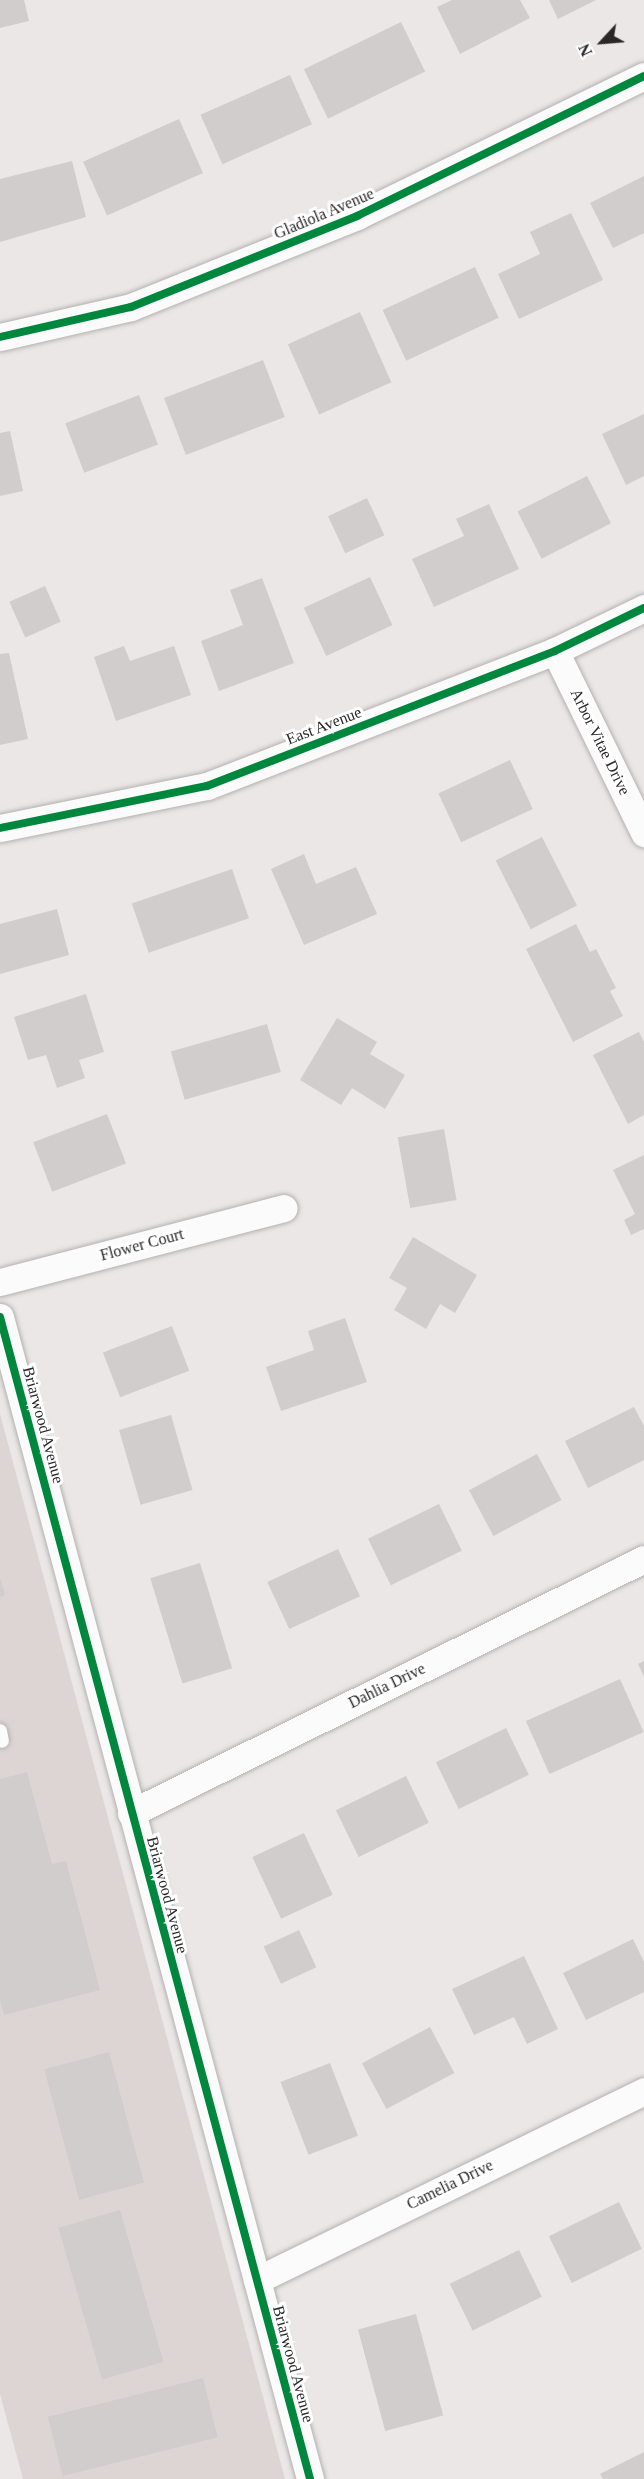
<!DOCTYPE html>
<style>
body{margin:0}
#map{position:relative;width:644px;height:2479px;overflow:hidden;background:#eae7e6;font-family:Georgia,serif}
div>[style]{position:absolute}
.built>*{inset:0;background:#ddd5d4}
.building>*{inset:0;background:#d0cdcc;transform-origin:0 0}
.roads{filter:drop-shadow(0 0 2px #b4b1b1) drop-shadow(0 0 2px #b4b1b1)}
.lane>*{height:14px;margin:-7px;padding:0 7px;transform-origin:7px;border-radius:7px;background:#fcfbfb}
.street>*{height:27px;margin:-13.5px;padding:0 13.5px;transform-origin:13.5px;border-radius:13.5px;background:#fcfbfb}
.cycleway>*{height:8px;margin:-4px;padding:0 4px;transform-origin:4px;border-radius:4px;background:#00873e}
span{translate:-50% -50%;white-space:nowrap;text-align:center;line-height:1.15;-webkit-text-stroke:6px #fff;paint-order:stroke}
.street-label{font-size:16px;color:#292727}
.north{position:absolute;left:572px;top:12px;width:60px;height:60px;-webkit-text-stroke:4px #fff;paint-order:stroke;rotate:244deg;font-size:16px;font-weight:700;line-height:24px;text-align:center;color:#292727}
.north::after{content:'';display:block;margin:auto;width:21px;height:27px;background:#292727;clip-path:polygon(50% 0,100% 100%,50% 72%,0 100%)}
</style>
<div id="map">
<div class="built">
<i style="clip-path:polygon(0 1414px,285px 2479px,23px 2479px,0 2394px)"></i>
</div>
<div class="building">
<i style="clip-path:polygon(0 0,24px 0,29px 21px,0 28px)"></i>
<i style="clip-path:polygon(452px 0,520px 0,530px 18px,460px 54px,437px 7px)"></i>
<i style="clip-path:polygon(549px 0,596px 0,558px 19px)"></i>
<i style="left:401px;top:22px;width:55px;height:108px;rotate:64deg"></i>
<i style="left:290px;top:75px;width:54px;height:98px;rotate:66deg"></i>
<i style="left:179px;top:119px;width:59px;height:105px;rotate:66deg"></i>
<i style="clip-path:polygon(72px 161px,86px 217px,0 242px,0 179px)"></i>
<i style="clip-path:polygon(644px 176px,644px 233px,613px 248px,590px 203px)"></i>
<i style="clip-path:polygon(571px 213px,603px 280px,519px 319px,498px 274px,540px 254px,530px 232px)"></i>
<i style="left:475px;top:267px;width:56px;height:102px;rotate:65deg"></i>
<i style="left:360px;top:312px;width:77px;height:79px;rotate:66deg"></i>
<i style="left:263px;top:360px;width:61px;height:106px;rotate:69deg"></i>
<i style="left:139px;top:395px;width:53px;height:79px;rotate:69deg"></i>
<i style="clip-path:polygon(644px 414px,644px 476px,626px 485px,602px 434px)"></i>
<i style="clip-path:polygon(10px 431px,23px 491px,0 496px,0 433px)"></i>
<i style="left:587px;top:476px;width:53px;height:78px;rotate:63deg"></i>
<i style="left:367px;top:498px;width:41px;height:43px;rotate:65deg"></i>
<i style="clip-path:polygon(489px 504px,519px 569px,434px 607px,412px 559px,464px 536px,456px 519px)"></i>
<i style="left:370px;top:577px;width:53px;height:73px;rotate:65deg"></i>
<i style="clip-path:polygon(262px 578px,294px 663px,219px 691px,201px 641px,243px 625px,230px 590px)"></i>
<i style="left:45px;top:586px;width:39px;height:39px;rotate:66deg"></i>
<i style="clip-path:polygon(124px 646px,130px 661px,174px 646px,191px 695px,116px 721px,94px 657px)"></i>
<i style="clip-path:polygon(9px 653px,28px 739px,0 745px,0 654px)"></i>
<i style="left:510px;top:760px;width:54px;height:79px;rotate:65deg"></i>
<i style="left:542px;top:837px;width:77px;height:52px;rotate:63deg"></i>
<i style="clip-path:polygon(304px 854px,316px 884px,356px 867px,377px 914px,304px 945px,271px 869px)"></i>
<i style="left:232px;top:869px;width:52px;height:106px;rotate:71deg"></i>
<i style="clip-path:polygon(57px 909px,69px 955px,0 974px,0 924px)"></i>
<i style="clip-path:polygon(576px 924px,590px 952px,596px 949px,616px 988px,610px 991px,623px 1016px,573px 1042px,526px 949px)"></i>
<i style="clip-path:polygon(86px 994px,104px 1052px,79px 1060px,85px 1078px,57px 1088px,46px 1055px,28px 1060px,14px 1017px)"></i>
<i style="clip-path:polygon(337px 1018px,377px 1042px,370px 1054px,405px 1075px,385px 1109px,352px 1088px,341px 1105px,300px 1080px)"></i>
<i style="left:267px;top:1024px;width:50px;height:100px;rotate:74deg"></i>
<i style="clip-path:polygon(639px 1032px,644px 1042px,644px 1115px,628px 1124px,593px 1055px)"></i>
<i style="left:107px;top:1114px;width:53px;height:79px;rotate:69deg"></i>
<i style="left:444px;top:1129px;width:72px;height:47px;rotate:80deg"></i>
<i style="clip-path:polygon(644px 1155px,644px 1229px,631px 1235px,624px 1220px,635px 1214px,613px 1170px)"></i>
<i style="clip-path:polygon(413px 1237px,477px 1275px,455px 1313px,440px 1304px,426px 1329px,394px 1310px,407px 1288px,389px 1278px)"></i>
<i style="clip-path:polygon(345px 1318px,367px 1382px,281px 1411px,266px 1367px,314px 1350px,308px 1331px)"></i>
<i style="left:172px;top:1326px;width:48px;height:74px;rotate:69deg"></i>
<i style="clip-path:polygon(634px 1407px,644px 1426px,644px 1460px,588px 1488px,565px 1441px)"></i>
<i style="left:171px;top:1415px;width:78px;height:54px;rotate:74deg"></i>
<i style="left:537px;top:1454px;width:52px;height:77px;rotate:62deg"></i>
<i style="left:439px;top:1504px;width:52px;height:79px;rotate:64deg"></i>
<i style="left:338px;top:1549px;width:52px;height:78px;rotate:65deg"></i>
<i style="left:200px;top:1563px;width:110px;height:52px;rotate:73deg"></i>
<i style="clip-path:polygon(0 1578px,5px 1595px,0 1597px)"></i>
<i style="clip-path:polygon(644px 1661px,644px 1677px,638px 1664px)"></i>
<i style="left:620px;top:1679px;width:58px;height:103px;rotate:66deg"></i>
<i style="left:506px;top:1728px;width:52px;height:78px;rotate:64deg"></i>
<i style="clip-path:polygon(27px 1772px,52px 1864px,66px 1861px,100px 1990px,4px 2015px,0 2000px,0 1779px)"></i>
<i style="left:406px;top:1776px;width:52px;height:78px;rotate:64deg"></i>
<i style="left:304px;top:1833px;width:68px;height:57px;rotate:65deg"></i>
<i style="left:299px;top:1930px;width:41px;height:39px;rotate:65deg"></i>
<i style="clip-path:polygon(633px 1939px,644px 1962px,644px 1992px,586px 2020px,563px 1973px)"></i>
<i style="clip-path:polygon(524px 1956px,558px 2029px,527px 2044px,514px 2017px,474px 2035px,452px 1989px)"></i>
<i style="left:430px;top:2027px;width:52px;height:77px;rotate:62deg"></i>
<i style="left:109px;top:2052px;width:135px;height:67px;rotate:75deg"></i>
<i style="left:330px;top:2063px;width:78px;height:53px;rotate:69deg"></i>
<i style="left:619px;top:2202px;width:52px;height:78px;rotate:64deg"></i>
<i style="left:120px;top:2210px;width:158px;height:64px;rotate:74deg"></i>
<i style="left:519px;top:2250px;width:52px;height:77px;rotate:64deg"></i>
<i style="left:416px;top:2314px;width:105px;height:60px;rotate:75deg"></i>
<i style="left:203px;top:2378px;width:61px;height:160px;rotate:76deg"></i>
<i style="clip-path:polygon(644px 2452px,644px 2479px,603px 2479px,600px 2474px)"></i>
</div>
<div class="roads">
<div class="lane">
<i style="left:0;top:1731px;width:10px;rotate:79deg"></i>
</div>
<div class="street">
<i style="left:0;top:337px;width:134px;rotate:-12.9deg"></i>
<i style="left:131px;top:307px;width:244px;rotate:-21.9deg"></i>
<i style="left:357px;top:216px;width:319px;rotate:-26deg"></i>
<i style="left:555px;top:651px;width:203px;rotate:63.9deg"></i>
<i style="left:0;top:828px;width:211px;rotate:-11.5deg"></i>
<i style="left:207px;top:786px;width:373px;rotate:-21.2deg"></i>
<i style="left:555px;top:651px;width:99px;rotate:-25.8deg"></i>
<i style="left:0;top:1282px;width:293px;rotate:-14.6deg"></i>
<i style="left:0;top:1317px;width:1203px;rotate:75.06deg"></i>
<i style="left:131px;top:1813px;width:572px;rotate:-26.34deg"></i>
<i style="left:257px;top:2280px;width:431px;rotate:-26deg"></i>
</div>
</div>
<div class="cycleway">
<i style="left:0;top:337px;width:134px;rotate:-12.9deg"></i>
<i style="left:131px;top:307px;width:244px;rotate:-21.9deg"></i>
<i style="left:357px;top:216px;width:319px;rotate:-26deg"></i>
<i style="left:0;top:828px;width:211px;rotate:-11.5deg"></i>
<i style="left:207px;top:786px;width:373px;rotate:-21.2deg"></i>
<i style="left:555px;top:651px;width:99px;rotate:-25.8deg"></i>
<i style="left:0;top:1317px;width:1203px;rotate:75.06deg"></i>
</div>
<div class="street-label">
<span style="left:324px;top:214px;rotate:-23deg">Gladiola Avenue</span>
<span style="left:324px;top:726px;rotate:-21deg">East Avenue</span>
<span style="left:600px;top:742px;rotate:64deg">Arbor Vitae Drive</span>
<span style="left:142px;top:1245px;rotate:-15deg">Flower Court</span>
<span style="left:43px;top:1425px;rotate:75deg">Briarwood Avenue</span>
<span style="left:387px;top:1686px;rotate:-26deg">Dahlia Drive</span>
<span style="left:167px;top:1895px;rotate:75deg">Briarwood Avenue</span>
<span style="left:450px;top:2185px;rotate:-26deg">Camelia Drive</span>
<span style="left:293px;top:2364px;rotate:75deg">Briarwood Avenue</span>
</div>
<div class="north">N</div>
</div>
